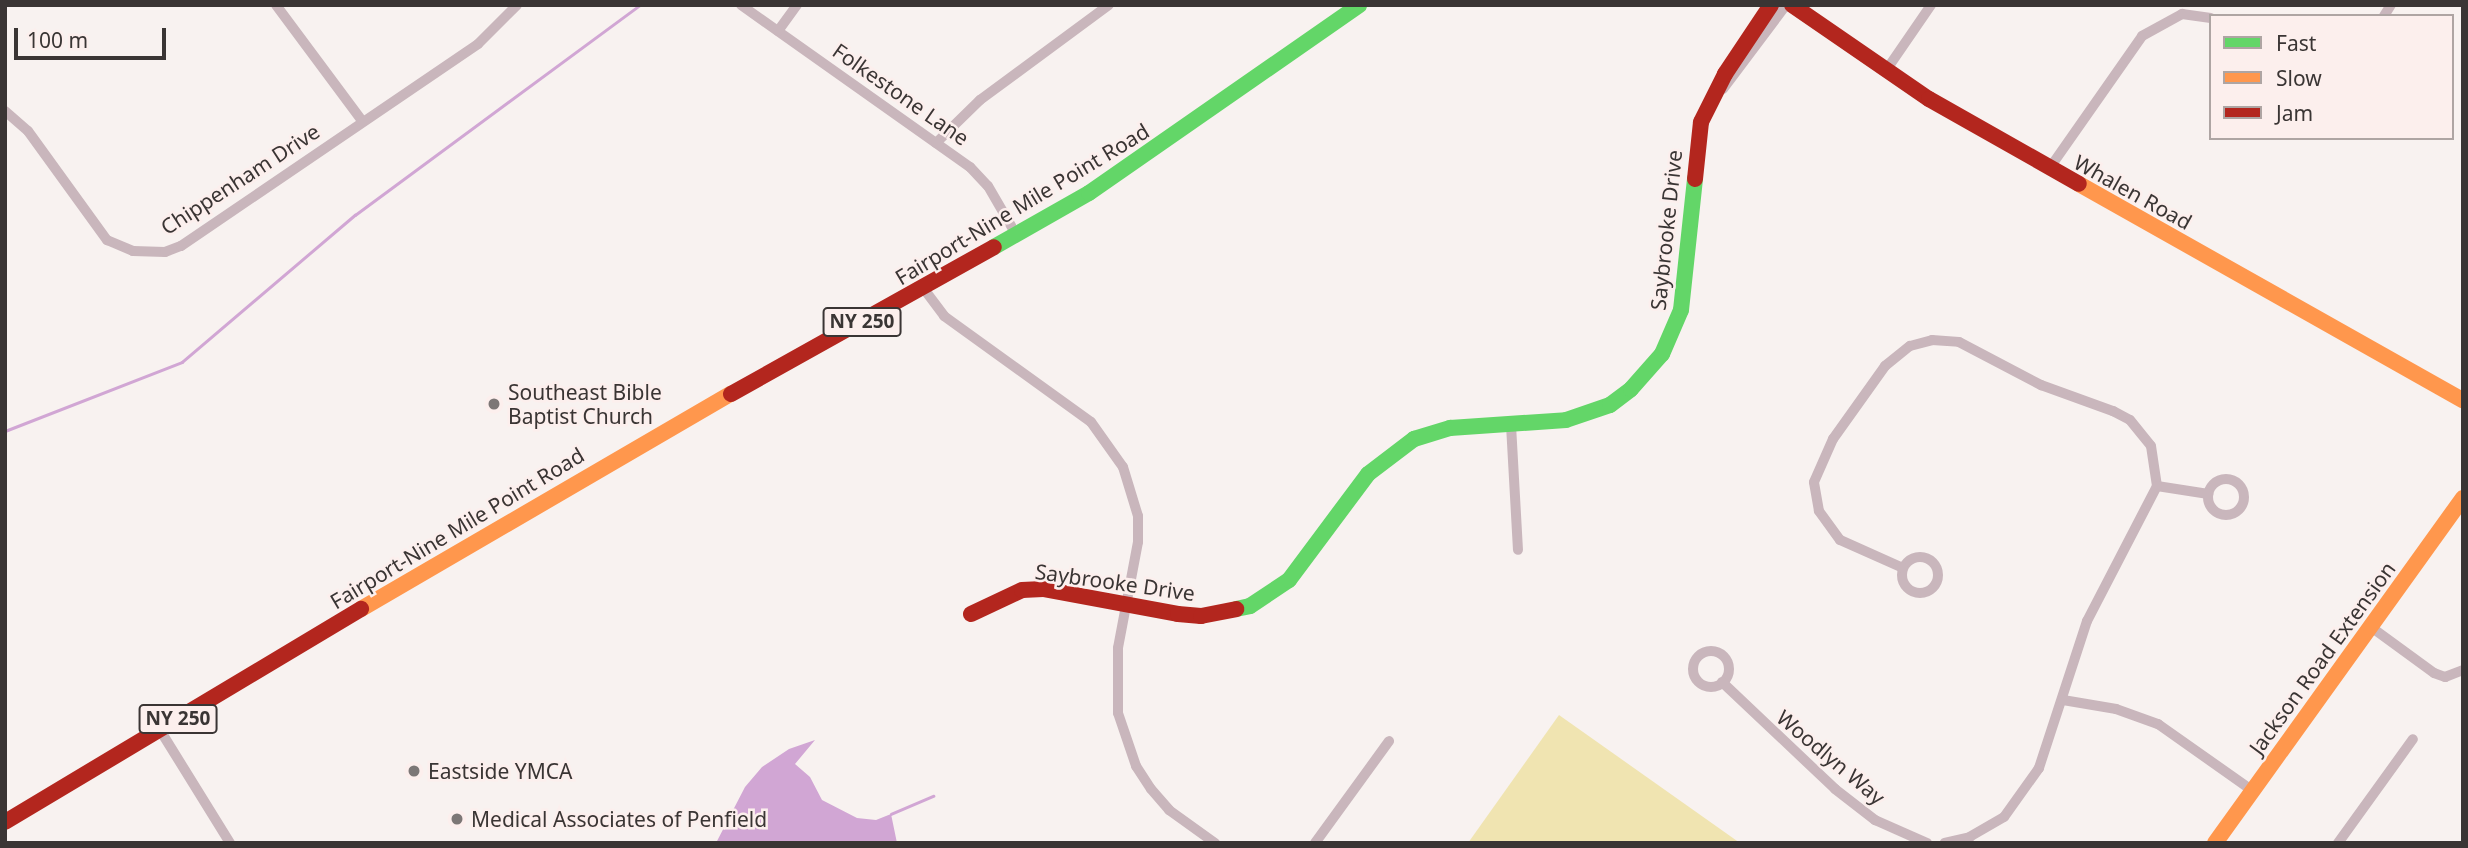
<!DOCTYPE html>
<style>
body{margin:0}
#map{position:relative;width:2468px;height:848px;overflow:hidden;background:#f8f2f0;font-family:"Noto Sans",sans-serif}
div>[style]{position:absolute}
.green>*{inset:0;background:#f0e4b1}
.water>*{inset:0;background:#d1a6d4}
.stream>*{height:2.5px;margin:-1.25px;padding:0 1.25px;transform-origin:1.25px;border-radius:1.25px;background:#d1a6d4}
.street>*{height:10px;margin:-5px;padding:0 5px;transform-origin:5px;border-radius:5px;background:#c9b6bc}
.street>.ring{margin:-5px;padding:0;box-sizing:content-box;background:none;border:10px solid #c9b6bc;border-radius:50%}
.fast>*{height:16px;margin:-8px;padding:0 8px;transform-origin:8px;border-radius:8px;background:#63d668}
.slow>*{height:16px;margin:-8px;padding:0 8px;transform-origin:8px;border-radius:8px;background:#ff974d}
.jam>*{height:16px;margin:-8px;padding:0 8px;transform-origin:8px;border-radius:8px;background:#b3261e}
.dots>*{width:19px;height:19px;translate:-50% -50%;box-sizing:border-box;border:4px solid #fcefed;border-radius:50%}
span{translate:-50% -50%;white-space:nowrap;text-align:center;line-height:1.15;-webkit-text-stroke:5px #fcefed;paint-order:stroke}
.shield-label span{padding:2px 5px;background:#fcefed;border:2px solid;border-radius:5px;-webkit-text-stroke-width:0}
.shield-label{font-size:19px;color:#3a3534;font-weight:700}
.street-label{font-size:21px;color:#3a3534}
.poi-label{font-size:21px;color:#3a3534}
.left{translate:0 -50%;text-align:left}
.frame{position:absolute;inset:0;border:7px solid #3a3534;pointer-events:none}
.legend{position:absolute;left:2209px;top:14px;width:245px;height:126px;box-sizing:border-box;background:#fcefed;border:2px solid #aea5a3;margin:0;padding:9px 12px;list-style:none;font-size:21px;color:#3a3534}
.legend li{display:flex;align-items:center;gap:14px;height:35px}
.legend b{width:35px;border:2px solid #aea5a3}
.scale{position:absolute;left:14px;top:28px;width:152px;height:32px;box-sizing:border-box;border:4px solid #3a3534;border-top:0;padding-left:9px;font-size:21px;line-height:24px;white-space:nowrap;color:#3a3534;-webkit-text-stroke:5px #fcefed;paint-order:stroke}
</style>
<div id="map">
<div class="green">
<i style="clip-path:polygon(1559px 715px,1740px 843px,1468px 843px)"></i>
</div>
<div class="water">
<i style="clip-path:polygon(815px 740px,795px 764px,810px 777px,822px 800px,857px 818px,876px 820px,891px 814px,897px 843px,716px 843px,745px 787px,762px 767px,789px 749px)"></i>
</div>
<div class="stream">
<i style="left:5px;top:431px;width:190px;rotate:-21.3deg"></i>
<i style="left:182px;top:362px;width:227px;rotate:-40.4deg"></i>
<i style="left:355px;top:215px;width:354px;rotate:-36.4deg"></i>
<i style="left:891px;top:814px;width:46px;rotate:-23.2deg"></i>
</div>
<div class="street">
<i style="left:276px;top:5px;width:144px;rotate:53.4deg"></i>
<i style="left:741px;top:5px;width:281px;rotate:35.3deg"></i>
<i style="left:970px;top:167px;width:26px;rotate:47deg"></i>
<i style="left:988px;top:186px;width:58px;rotate:59.9deg"></i>
<i style="left:2384px;top:16px;width:13px;rotate:-58deg"></i>
<i style="left:778px;top:31px;width:32px;rotate:-54deg"></i>
<i style="left:1885px;top:72px;width:81px;rotate:-55.5deg"></i>
<i style="left:1723px;top:89px;width:105px;rotate:-53.1deg"></i>
<i style="left:5px;top:111px;width:30px;rotate:41deg"></i>
<i style="left:28px;top:131px;width:135px;rotate:54.1deg"></i>
<i style="left:107px;top:240px;width:28px;rotate:23deg"></i>
<i style="left:133px;top:251px;width:32px;rotate:2deg"></i>
<i style="left:165px;top:252px;width:17px;rotate:-21deg"></i>
<i style="left:181px;top:246px;width:359px;rotate:-34.2deg"></i>
<i style="left:478px;top:44px;width:55px;rotate:-45deg"></i>
<i style="left:936px;top:143px;width:62px;rotate:-44.3deg"></i>
<i style="left:980px;top:100px;width:160px;rotate:-36.4deg"></i>
<i style="left:2049px;top:169px;width:162px;rotate:-55deg"></i>
<i style="left:2142px;top:36px;width:46px;rotate:-28.8deg"></i>
<i style="left:2182px;top:14px;width:29px;rotate:8deg"></i>
<i style="left:924px;top:289px;width:34px;rotate:53deg"></i>
<i style="left:944px;top:316px;width:181px;rotate:35.8deg"></i>
<i style="left:1091px;top:422px;width:55px;rotate:54.6deg"></i>
<i style="left:1123px;top:467px;width:51px;rotate:73deg"></i>
<i style="left:1138px;top:516px;width:26px;rotate:90deg"></i>
<i style="left:1138px;top:542px;width:108px;rotate:100.7deg"></i>
<i style="left:1118px;top:648px;width:65px;rotate:90deg"></i>
<i style="left:1118px;top:713px;width:56px;rotate:71.2deg"></i>
<i style="left:1136px;top:766px;width:27px;rotate:57deg"></i>
<i style="left:1151px;top:789px;width:28px;rotate:49deg"></i>
<i style="left:1169px;top:810px;width:57px;rotate:35.7deg"></i>
<i style="left:1511px;top:425px;width:125px;rotate:86.8deg"></i>
<i class="ring" style="left:2208px;top:479px;width:26px;height:26px"></i>
<i style="left:2157px;top:486px;width:52px;rotate:8.9deg"></i>
<i class="ring" style="left:1902px;top:557px;width:26px;height:26px"></i>
<i style="left:1903px;top:568px;width:69px;rotate:-156deg"></i>
<i style="left:1840px;top:540px;width:36px;rotate:-126deg"></i>
<i style="left:1819px;top:511px;width:29px;rotate:-100deg"></i>
<i style="left:1814px;top:482px;width:47px;rotate:-66.2deg"></i>
<i style="left:1833px;top:439px;width:90px;rotate:-54.5deg"></i>
<i style="left:1885px;top:366px;width:32px;rotate:-39deg"></i>
<i style="left:1910px;top:346px;width:23px;rotate:-15deg"></i>
<i style="left:1932px;top:340px;width:27px;rotate:4deg"></i>
<i style="left:1959px;top:342px;width:93px;rotate:27.7deg"></i>
<i style="left:2041px;top:385px;width:77px;rotate:19.9deg"></i>
<i style="left:2113px;top:411px;width:19px;rotate:28deg"></i>
<i style="left:2130px;top:420px;width:33px;rotate:51deg"></i>
<i style="left:2151px;top:446px;width:40px;rotate:81.5deg"></i>
<i style="left:2157px;top:486px;width:152px;rotate:117.4deg"></i>
<i style="left:2087px;top:621px;width:155px;rotate:108.1deg"></i>
<i style="left:2039px;top:768px;width:60px;rotate:125.5deg"></i>
<i style="left:2004px;top:817px;width:39px;rotate:150deg"></i>
<i style="left:1970px;top:837px;width:26px;rotate:167deg"></i>
<i style="left:2371px;top:627px;width:78px;rotate:36.1deg"></i>
<i style="left:2434px;top:673px;width:12px;rotate:20deg"></i>
<i style="left:2445px;top:677px;width:19px;rotate:-21deg"></i>
<i class="ring" style="left:1693px;top:651px;width:26px;height:26px"></i>
<i style="left:1722px;top:682px;width:156px;rotate:43.4deg"></i>
<i style="left:1835px;top:789px;width:51px;rotate:37.8deg"></i>
<i style="left:1875px;top:820px;width:57px;rotate:23.9deg"></i>
<i style="left:2063px;top:700px;width:54px;rotate:9.6deg"></i>
<i style="left:2116px;top:709px;width:45px;rotate:19.7deg"></i>
<i style="left:2158px;top:724px;width:116px;rotate:35.2deg"></i>
<i style="left:160px;top:730px;width:133px;rotate:58.2deg"></i>
<i style="left:1315px;top:843px;width:126px;rotate:-54deg"></i>
<i style="left:2338px;top:843px;width:128px;rotate:-54.2deg"></i>
</div>
<div class="fast">
<i style="left:994px;top:247px;width:109px;rotate:-29.6deg"></i>
<i style="left:1089px;top:193px;width:329px;rotate:-34.8deg"></i>
<i style="left:1236px;top:609px;width:14px;rotate:-12deg"></i>
<i style="left:1250px;top:606px;width:47px;rotate:-33.7deg"></i>
<i style="left:1289px;top:580px;width:132px;rotate:-53.3deg"></i>
<i style="left:1368px;top:474px;width:58px;rotate:-37.3deg"></i>
<i style="left:1414px;top:439px;width:38px;rotate:-17deg"></i>
<i style="left:1450px;top:428px;width:116px;rotate:-3.9deg"></i>
<i style="left:1566px;top:420px;width:46px;rotate:-18.8deg"></i>
<i style="left:1610px;top:405px;width:26px;rotate:-37deg"></i>
<i style="left:1631px;top:389px;width:47px;rotate:-48.5deg"></i>
<i style="left:1662px;top:354px;width:48px;rotate:-66.6deg"></i>
<i style="left:1681px;top:310px;width:132px;rotate:-83.9deg"></i>
</div>
<div class="slow">
<i style="left:2079px;top:184px;width:441px;rotate:29.4deg"></i>
<i style="left:361px;top:609px;width:428px;rotate:-30.2deg"></i>
<i style="left:2215px;top:843px;width:425px;rotate:-54.3deg"></i>
</div>
<div class="jam">
<i style="left:1792px;top:5px;width:166px;rotate:34.5deg"></i>
<i style="left:1929px;top:99px;width:172px;rotate:29.5deg"></i>
<i style="left:1695px;top:179px;width:57px;rotate:-84deg"></i>
<i style="left:1701px;top:122px;width:54px;rotate:-63.4deg"></i>
<i style="left:1725px;top:74px;width:83px;rotate:-56.3deg"></i>
<i style="left:731px;top:394px;width:301px;rotate:-29.2deg"></i>
<i style="left:971px;top:614px;width:56px;rotate:-25.2deg"></i>
<i style="left:1022px;top:590px;width:21px;rotate:-3deg"></i>
<i style="left:1043px;top:589px;width:137px;rotate:10.5deg"></i>
<i style="left:1178px;top:614px;width:23px;rotate:5deg"></i>
<i style="left:1201px;top:616px;width:36px;rotate:-11deg"></i>
<i style="left:5px;top:822px;width:415px;rotate:-30.9deg"></i>
</div>
<div class="dots">
<i style="left:494px;top:404px;background:#7c7776"></i>
<i style="left:414px;top:771px;background:#7c7776"></i>
<i style="left:457px;top:819px;background:#7c7776"></i>
</div>
<div class="shield-label">
<span style="left:862px;top:322px">NY 250</span>
<span style="left:178px;top:719px">NY 250</span>
</div>
<div class="street-label">
<span style="left:901px;top:94px;rotate:35deg">Folkestone Lane</span>
<span style="left:240px;top:179px;rotate:-33deg">Chippenham Drive</span>
<span style="left:2133px;top:192px;rotate:29deg">Whalen Road</span>
<span style="left:1022px;top:204px;rotate:-31deg">Fairport-Nine Mile Point Road</span>
<span style="left:1666px;top:230px;rotate:-84deg">Saybrooke Drive</span>
<span style="left:457px;top:528px;rotate:-31deg">Fairport-Nine Mile Point Road</span>
<span style="left:1115px;top:582px;rotate:8deg">Saybrooke Drive</span>
<span style="left:2322px;top:658px;rotate:-54deg">Jackson Road Extension</span>
<span style="left:1831px;top:757px;rotate:40deg">Woodlyn Way</span>
</div>
<div class="poi-label">
<span class="left" style="left:508px;top:404px">Southeast Bible<br>Baptist Church</span>
<span class="left" style="left:428px;top:771px">Eastside YMCA</span>
<span class="left" style="left:471px;top:819px">Medical Associates of Penfield</span>
</div>
<div class="frame"></div>
<ul class="legend">
<li><b style="height:9px;background:#63d668"></b>Fast</li>
<li><b style="height:9px;background:#ff974d"></b>Slow</li>
<li><b style="height:9px;background:#b3261e"></b>Jam</li>
</ul>
<div class="scale">100 m</div>
</div>
